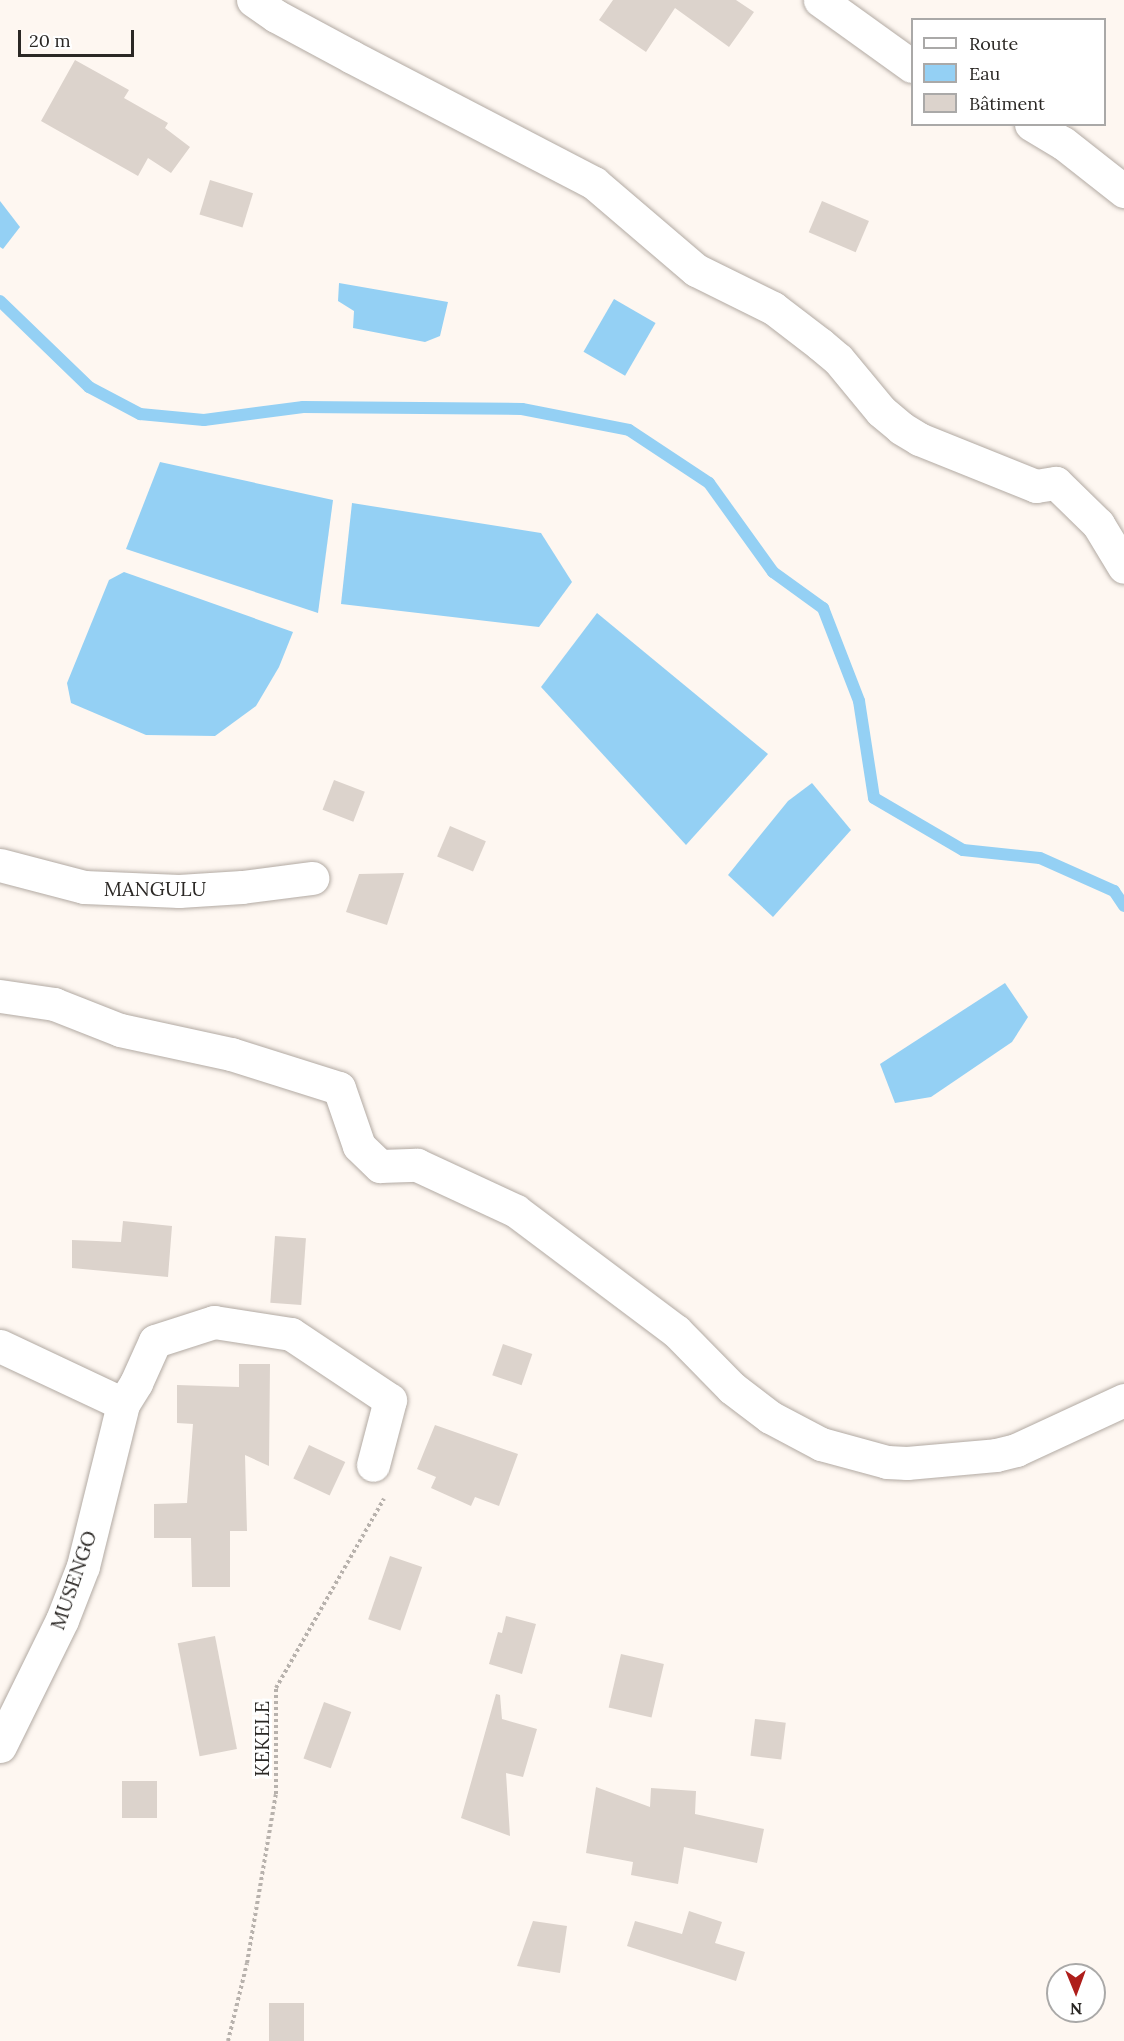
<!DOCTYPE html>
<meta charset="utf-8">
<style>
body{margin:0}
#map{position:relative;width:1124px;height:2041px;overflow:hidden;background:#fef7f1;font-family:Lora,serif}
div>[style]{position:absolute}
.water>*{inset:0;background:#94d0f4;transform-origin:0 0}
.stream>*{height:12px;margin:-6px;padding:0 6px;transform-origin:6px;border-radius:6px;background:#94d0f4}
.building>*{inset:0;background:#dcd3cc;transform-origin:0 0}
.path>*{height:4px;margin-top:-2px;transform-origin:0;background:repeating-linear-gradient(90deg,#b8b2ad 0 3px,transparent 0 6px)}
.roads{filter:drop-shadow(0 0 2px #b2aaa3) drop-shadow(0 0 2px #b2aaa3)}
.street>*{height:33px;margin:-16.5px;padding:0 16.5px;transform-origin:16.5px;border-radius:16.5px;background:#fff}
span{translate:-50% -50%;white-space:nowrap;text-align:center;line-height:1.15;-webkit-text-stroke:6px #fff;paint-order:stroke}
.street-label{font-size:20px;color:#2b2825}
.legend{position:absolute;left:911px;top:18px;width:195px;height:108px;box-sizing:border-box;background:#fff;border:2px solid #aaa9a8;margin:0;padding:8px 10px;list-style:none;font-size:18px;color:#2b2825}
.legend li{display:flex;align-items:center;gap:12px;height:30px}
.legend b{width:30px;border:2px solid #aaa9a8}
.north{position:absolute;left:1046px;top:1963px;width:60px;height:60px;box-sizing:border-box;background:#fff;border:2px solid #aaa9a8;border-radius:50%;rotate:179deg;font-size:16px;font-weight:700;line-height:24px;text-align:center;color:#2b2825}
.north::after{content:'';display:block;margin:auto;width:21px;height:27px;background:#ae1e1b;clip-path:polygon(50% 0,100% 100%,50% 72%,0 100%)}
.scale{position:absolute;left:18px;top:30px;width:116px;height:27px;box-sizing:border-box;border:3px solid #2b2825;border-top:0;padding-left:8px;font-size:18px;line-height:21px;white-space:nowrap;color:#2b2825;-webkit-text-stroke:4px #fff;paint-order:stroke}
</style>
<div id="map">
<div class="water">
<i style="clip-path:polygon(0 201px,20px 227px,3px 249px,0 247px)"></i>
<i style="clip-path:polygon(339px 283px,448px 302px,440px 336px,425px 342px,353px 328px,354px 311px,338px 301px)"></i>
<i style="left:614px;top:299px;width:48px;height:61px;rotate:30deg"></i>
<i style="clip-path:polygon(160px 462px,333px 500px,318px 613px,126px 549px)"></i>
<i style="clip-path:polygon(352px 503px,541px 533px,572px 582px,539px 627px,341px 604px)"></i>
<i style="clip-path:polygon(124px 572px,293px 632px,279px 667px,256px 706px,215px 736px,146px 735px,71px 703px,67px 683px,109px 580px)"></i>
<i style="clip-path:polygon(597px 613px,768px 754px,686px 845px,541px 687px)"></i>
<i style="clip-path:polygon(812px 783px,851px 830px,773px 917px,728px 875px,788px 801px)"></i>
<i style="clip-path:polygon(1005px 983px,1028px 1017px,1012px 1042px,931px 1097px,895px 1103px,880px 1064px)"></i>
</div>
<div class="stream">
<i style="left:0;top:301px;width:124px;rotate:44deg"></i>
<i style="left:89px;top:387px;width:58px;rotate:27.9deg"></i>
<i style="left:140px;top:414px;width:64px;rotate:5.4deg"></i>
<i style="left:204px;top:420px;width:100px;rotate:-7.5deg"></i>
<i style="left:303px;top:407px;width:219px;rotate:0.5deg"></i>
<i style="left:522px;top:409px;width:109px;rotate:11.1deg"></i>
<i style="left:629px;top:430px;width:96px;rotate:33.5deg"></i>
<i style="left:709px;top:483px;width:110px;rotate:54.3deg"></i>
<i style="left:773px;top:572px;width:62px;rotate:35.8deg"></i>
<i style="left:823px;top:608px;width:100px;rotate:68.8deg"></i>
<i style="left:859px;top:701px;width:98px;rotate:81.2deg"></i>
<i style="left:874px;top:798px;width:103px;rotate:30.3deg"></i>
<i style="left:963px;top:850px;width:77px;rotate:5.9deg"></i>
<i style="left:1040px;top:858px;width:81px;rotate:24deg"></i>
<i style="left:1114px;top:891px;width:18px;rotate:56deg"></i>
</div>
<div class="building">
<i style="clip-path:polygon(613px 0,736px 0,754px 12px,729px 47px,675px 8px,646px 52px,599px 20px)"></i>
<i style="clip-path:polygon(75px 60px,129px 90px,124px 98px,168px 123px,165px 128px,190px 147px,171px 173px,148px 158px,138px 176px,41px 121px)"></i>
<i style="left:210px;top:180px;width:45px;height:36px;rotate:17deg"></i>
<i style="left:822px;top:201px;width:51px;height:34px;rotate:23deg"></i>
<i style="left:334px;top:780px;width:33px;height:32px;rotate:21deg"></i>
<i style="left:450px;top:826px;width:39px;height:33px;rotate:23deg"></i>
<i style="clip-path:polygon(404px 873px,387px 925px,346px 912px,359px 874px)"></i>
<i style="clip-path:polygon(123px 1221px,172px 1226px,168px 1277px,72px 1268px,72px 1240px,121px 1242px)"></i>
<i style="left:275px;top:1236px;width:31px;height:67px;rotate:4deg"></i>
<i style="left:503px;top:1344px;width:31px;height:33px;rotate:19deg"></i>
<i style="clip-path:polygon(239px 1364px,270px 1364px,269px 1466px,245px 1455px,247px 1531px,230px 1531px,230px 1587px,192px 1587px,191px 1538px,154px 1538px,154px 1504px,187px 1503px,193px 1424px,177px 1423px,177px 1385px,239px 1387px)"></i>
<i style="clip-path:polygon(435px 1425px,518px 1454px,499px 1506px,475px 1497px,471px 1506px,431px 1488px,436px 1477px,417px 1469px)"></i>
<i style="left:309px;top:1445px;width:40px;height:37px;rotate:25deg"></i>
<i style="left:390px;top:1556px;width:34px;height:67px;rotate:19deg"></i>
<i style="clip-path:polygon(506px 1616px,536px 1624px,522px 1674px,489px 1664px,498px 1632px,502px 1633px)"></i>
<i style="left:215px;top:1636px;width:115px;height:38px;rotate:79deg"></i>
<i style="left:621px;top:1654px;width:44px;height:55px;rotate:13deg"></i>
<i style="clip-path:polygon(496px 1694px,500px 1695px,502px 1719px,537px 1729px,523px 1777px,506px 1773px,510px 1836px,461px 1818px)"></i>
<i style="left:324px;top:1702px;width:29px;height:60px;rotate:20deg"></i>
<i style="left:755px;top:1719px;width:31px;height:37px;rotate:7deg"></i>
<i style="left:122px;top:1781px;width:35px;height:37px"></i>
<i style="clip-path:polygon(596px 1787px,650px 1807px,651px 1788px,696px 1791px,695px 1814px,764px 1829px,757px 1863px,684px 1847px,678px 1884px,631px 1875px,633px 1862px,586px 1853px)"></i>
<i style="clip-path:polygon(689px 1911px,722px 1922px,715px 1943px,745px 1952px,736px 1981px,627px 1946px,635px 1921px,682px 1934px)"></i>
<i style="clip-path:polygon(533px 1921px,567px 1926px,560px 1973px,517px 1966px)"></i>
<i style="left:269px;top:2003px;width:35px;height:38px"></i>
</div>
<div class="path">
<i style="left:228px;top:2041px;width:80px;rotate:-76.3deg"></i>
<i style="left:247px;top:1963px;width:171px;rotate:-80.3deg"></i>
<i style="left:276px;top:1794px;width:106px;rotate:-90deg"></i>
<i style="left:276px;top:1688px;width:218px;rotate:-60.3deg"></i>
</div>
<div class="roads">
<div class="street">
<i style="left:253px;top:0;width:28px;rotate:35deg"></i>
<i style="left:276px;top:16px;width:86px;rotate:28.3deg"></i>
<i style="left:352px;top:57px;width:273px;rotate:27.5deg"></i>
<i style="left:594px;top:183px;width:134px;rotate:40.5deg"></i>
<i style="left:696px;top:270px;width:86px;rotate:26.3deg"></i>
<i style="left:773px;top:308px;width:59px;rotate:37.5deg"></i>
<i style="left:820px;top:344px;width:23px;rotate:40deg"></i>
<i style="left:838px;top:359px;width:67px;rotate:50.4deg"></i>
<i style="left:881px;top:411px;width:26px;rotate:40deg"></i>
<i style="left:901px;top:428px;width:21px;rotate:31deg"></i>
<i style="left:919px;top:439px;width:126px;rotate:21.9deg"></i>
<i style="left:1036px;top:486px;width:20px;rotate:-9deg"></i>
<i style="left:1056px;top:483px;width:59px;rotate:44.3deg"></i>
<i style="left:1098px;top:524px;width:50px;rotate:58.8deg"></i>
<i style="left:820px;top:0;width:113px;rotate:35.7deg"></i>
<i style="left:1031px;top:124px;width:37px;rotate:31deg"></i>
<i style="left:1063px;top:143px;width:78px;rotate:38.2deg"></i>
<i style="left:0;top:865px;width:87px;rotate:14.7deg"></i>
<i style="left:84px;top:887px;width:95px;rotate:2.4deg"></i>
<i style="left:179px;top:891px;width:63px;rotate:-3.6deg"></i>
<i style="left:242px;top:887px;width:71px;rotate:-7.3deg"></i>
<i style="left:0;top:996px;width:55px;rotate:8.4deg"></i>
<i style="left:54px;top:1004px;width:71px;rotate:21.5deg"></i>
<i style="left:120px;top:1030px;width:114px;rotate:12.2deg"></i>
<i style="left:231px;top:1054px;width:113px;rotate:17.5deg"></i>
<i style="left:339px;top:1088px;width:61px;rotate:71deg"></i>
<i style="left:359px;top:1146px;width:29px;rotate:44deg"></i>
<i style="left:380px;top:1166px;width:37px;rotate:-2deg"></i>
<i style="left:417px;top:1165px;width:109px;rotate:24.9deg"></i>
<i style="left:516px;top:1211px;width:200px;rotate:36.9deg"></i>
<i style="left:676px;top:1331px;width:80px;rotate:45.5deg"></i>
<i style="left:732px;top:1388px;width:48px;rotate:37.3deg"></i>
<i style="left:770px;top:1417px;width:58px;rotate:27.9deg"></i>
<i style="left:821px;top:1444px;width:68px;rotate:15.3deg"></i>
<i style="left:887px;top:1462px;width:20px;rotate:3deg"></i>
<i style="left:907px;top:1463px;width:89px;rotate:-5.1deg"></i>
<i style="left:996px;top:1455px;width:21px;rotate:-14deg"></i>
<i style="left:1016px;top:1450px;width:119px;rotate:-24.8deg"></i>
<i style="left:0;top:1346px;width:136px;rotate:25.2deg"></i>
<i style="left:123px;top:1404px;width:25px;rotate:-58deg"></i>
<i style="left:136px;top:1383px;width:46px;rotate:-65.7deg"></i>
<i style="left:155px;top:1341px;width:62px;rotate:-17.9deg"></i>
<i style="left:214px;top:1322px;width:78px;rotate:8.9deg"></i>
<i style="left:291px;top:1334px;width:119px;rotate:33.7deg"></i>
<i style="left:390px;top:1400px;width:67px;rotate:104.7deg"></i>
<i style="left:0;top:1746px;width:140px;rotate:-63.8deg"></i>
<i style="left:62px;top:1620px;width:58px;rotate:-68.7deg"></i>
<i style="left:83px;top:1566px;width:167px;rotate:-76.1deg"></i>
</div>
</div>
<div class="street-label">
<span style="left:155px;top:888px">MANGULU</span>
<span style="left:73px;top:1580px;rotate:-71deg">MUSENGO</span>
<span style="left:261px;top:1739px;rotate:-90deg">KEKELE</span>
</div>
<ul class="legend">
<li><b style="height:8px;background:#fff"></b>Route</li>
<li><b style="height:16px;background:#94d0f4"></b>Eau</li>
<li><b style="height:16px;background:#dcd3cc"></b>Bâtiment</li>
</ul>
<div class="north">N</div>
<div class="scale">20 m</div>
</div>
